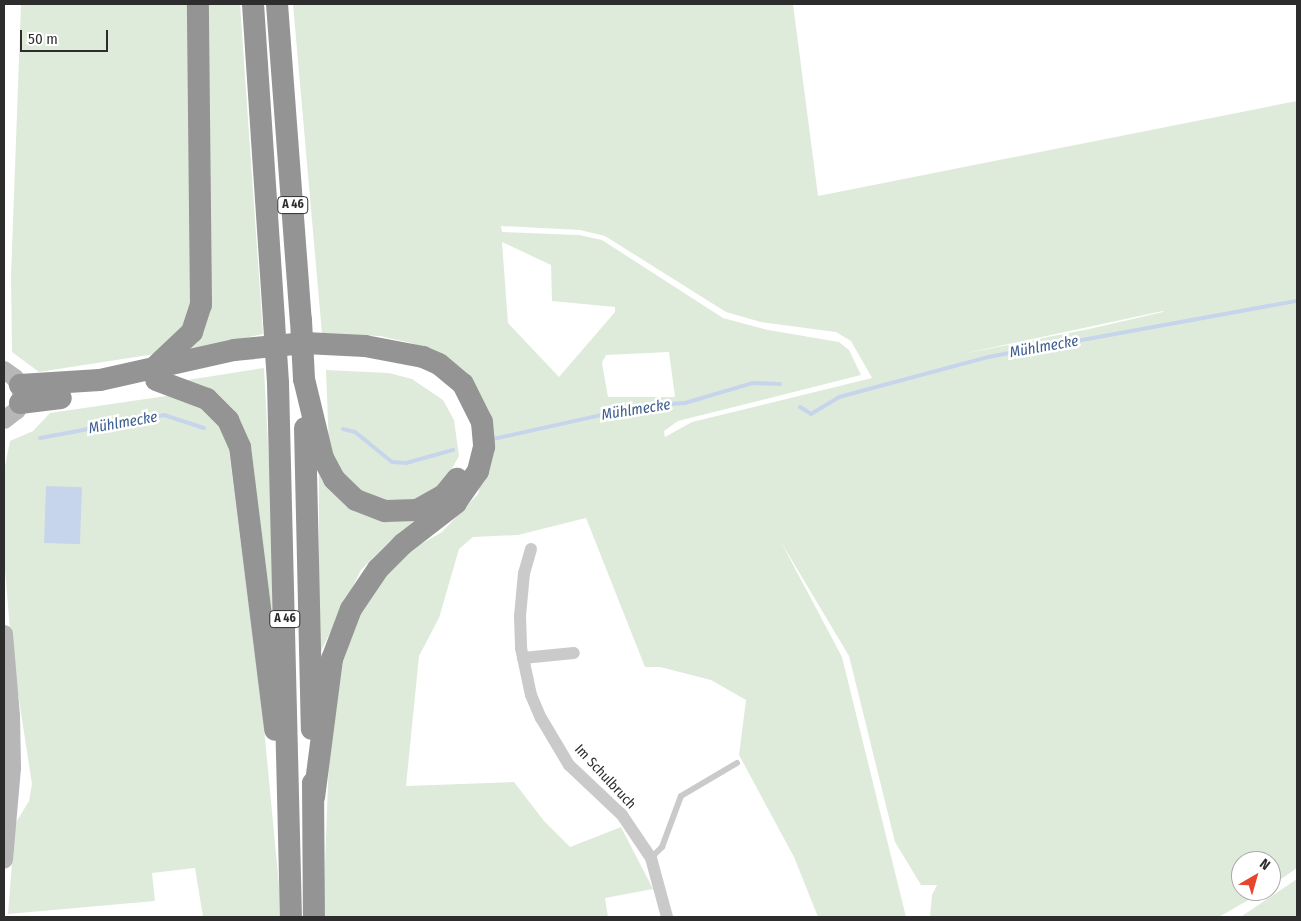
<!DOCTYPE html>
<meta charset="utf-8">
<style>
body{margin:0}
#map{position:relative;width:1301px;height:921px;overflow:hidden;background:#fff;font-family:"Fira Sans Condensed",sans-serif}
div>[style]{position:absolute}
.green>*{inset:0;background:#dfebda}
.water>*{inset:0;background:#c6d5eb;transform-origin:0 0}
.stream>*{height:4px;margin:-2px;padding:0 2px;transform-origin:2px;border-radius:2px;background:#c6d5eb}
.lane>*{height:6px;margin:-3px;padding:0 3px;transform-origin:3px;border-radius:3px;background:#cacaca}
.street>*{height:12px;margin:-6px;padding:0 6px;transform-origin:6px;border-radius:6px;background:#cacaca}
.secondary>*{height:18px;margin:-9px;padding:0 9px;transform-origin:9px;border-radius:9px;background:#b7b7b7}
.highway>*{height:22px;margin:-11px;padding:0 11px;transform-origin:11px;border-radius:11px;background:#949494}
.highway-bridge>*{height:22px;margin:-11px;padding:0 11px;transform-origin:11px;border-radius:11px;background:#949494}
span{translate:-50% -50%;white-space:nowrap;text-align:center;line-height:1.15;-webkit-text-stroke:5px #fff;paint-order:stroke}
.shield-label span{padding:1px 4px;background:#fff;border:1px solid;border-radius:4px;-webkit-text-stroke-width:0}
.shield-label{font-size:12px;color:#2d2d2d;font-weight:700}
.street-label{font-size:14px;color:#2d2d2d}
.water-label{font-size:15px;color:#3b5c8f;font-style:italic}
.frame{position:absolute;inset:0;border:5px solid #2d2d2d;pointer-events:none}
.north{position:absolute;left:1231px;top:851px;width:50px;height:50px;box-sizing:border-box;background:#fff;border:1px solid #ababab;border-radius:50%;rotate:38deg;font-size:14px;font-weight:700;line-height:20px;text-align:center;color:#2d2d2d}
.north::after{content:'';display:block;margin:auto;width:18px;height:22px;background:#e6462d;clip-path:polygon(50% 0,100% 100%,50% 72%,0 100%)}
.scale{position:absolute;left:20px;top:30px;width:88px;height:22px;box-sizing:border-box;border:2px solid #2d2d2d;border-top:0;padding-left:6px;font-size:15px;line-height:18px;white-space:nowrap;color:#2d2d2d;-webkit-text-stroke:4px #fff;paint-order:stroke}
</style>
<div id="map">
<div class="green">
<i style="clip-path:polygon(21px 4px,191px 4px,191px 324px,155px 354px,39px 372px,12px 352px,11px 276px)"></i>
<i style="clip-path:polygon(205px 4px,240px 4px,263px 334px,183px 352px,198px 336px)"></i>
<i style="clip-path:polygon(evenodd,293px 4px,793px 4px,818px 196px,1297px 101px,1297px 868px,1271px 886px,1271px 861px,1241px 861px,1241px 891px,1264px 891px,1219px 917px,930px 917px,932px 895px,937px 885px,921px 885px,895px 842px,849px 656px,781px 542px,842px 657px,906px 917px,818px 917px,794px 857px,739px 755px,746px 700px,711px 680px,660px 667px,645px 667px,586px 518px,518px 535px,473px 537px,459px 549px,439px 618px,419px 656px,406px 786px,514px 782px,544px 821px,570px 847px,621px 827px,653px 889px,605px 898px,608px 917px,323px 917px,330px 730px,346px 638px,372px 586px,407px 552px,442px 532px,478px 494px,491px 447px,489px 412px,472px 379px,411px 343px,380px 336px,322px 334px,293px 4px,501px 226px,580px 230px,605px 236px,726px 312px,761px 322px,836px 332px,851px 341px,872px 378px,692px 422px,665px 437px,664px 431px,678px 421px,861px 375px,849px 350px,839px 342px,768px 330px,723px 318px,602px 240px,579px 235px,502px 232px,501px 226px,293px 4px,502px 242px,551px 265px,552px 301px,615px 307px,615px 312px,559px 377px,508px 323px,502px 242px,293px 4px,1163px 312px,1089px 329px,962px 354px,1163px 311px,1163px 312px,293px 4px,669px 352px,675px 397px,608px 397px,602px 363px,606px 355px,669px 352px)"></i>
<i style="clip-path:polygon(264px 368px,273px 537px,280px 714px,246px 453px,181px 381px)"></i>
<i style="clip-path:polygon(326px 370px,389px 373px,412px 379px,443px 400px,454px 420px,459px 456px,448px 476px,434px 490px,414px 500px,387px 502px,358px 490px,339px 469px,329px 448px)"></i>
<i style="clip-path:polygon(180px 394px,210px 411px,227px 435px,263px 717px,282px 917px,203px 917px,195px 868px,152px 873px,155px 901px,8px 914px,15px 824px,29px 801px,32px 784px,12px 655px,4px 557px,4px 471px,10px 441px,33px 431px,50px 413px)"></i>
<i style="clip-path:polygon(319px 468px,332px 490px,429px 515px,389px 542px,361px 570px,319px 655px)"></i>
<i style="clip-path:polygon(1297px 879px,1297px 917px,1240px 917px,1242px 916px)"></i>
</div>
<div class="water">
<i style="left:46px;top:486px;width:36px;height:57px;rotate:2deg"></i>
</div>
<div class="stream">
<i style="left:800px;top:407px;width:13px;rotate:32deg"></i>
<i style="left:811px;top:414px;width:33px;rotate:-31deg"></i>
<i style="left:839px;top:397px;width:154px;rotate:-15deg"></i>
<i style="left:988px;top:357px;width:314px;rotate:-10.3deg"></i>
<i style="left:343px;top:429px;width:12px;rotate:14deg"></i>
<i style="left:355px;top:432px;width:48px;rotate:39deg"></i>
<i style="left:392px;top:462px;width:14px;rotate:4deg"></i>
<i style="left:406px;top:463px;width:49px;rotate:-15.5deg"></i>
<i style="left:40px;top:438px;width:126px;rotate:-10.5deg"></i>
<i style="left:164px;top:415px;width:42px;rotate:18deg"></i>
<i style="left:493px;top:439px;width:153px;rotate:-12.5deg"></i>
<i style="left:642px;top:406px;width:43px;rotate:-4deg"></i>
<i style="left:685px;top:403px;width:71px;rotate:-16.4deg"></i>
<i style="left:753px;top:383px;width:27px;rotate:2deg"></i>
</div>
<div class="lane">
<i style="left:651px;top:858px;width:16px;rotate:-45deg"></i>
<i style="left:662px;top:847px;width:54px;rotate:-69.6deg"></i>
<i style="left:681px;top:796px;width:65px;rotate:-30.5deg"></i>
</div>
<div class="street">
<i style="left:531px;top:549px;width:25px;rotate:106deg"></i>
<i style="left:524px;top:573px;width:43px;rotate:95.3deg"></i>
<i style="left:520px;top:616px;width:32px;rotate:88deg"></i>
<i style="left:521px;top:648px;width:48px;rotate:78deg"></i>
<i style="left:531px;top:695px;width:25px;rotate:67deg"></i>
<i style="left:541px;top:718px;width:55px;rotate:59.2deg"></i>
<i style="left:569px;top:765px;width:73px;rotate:43.3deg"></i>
<i style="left:622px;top:815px;width:52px;rotate:56deg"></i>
<i style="left:651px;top:858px;width:61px;rotate:74.8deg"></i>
<i style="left:523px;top:658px;width:51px;rotate:-5.6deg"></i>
</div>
<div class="secondary">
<i style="left:4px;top:370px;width:14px;rotate:36deg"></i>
<i style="left:15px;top:378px;width:17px;rotate:65deg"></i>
<i style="left:22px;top:393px;width:18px;rotate:106deg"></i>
<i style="left:17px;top:410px;width:16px;rotate:142deg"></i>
<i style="left:4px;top:634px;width:81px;rotate:85.1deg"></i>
<i style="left:11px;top:715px;width:53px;rotate:88.9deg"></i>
<i style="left:12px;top:768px;width:92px;rotate:95deg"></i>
</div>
<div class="highway">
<i style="left:253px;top:4px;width:318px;rotate:86.2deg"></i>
<i style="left:277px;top:4px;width:317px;rotate:85.7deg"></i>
<i style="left:157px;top:365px;width:48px;rotate:-43.3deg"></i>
<i style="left:192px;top:332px;width:28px;rotate:-72deg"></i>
<i style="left:201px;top:305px;width:301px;rotate:-90.6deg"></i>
<i style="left:304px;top:379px;width:81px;rotate:76.5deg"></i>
<i style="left:323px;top:458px;width:24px;rotate:62deg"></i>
<i style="left:334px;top:479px;width:30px;rotate:44deg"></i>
<i style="left:356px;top:500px;width:31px;rotate:21deg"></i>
<i style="left:385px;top:511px;width:32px;rotate:-2deg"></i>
<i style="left:417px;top:510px;width:31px;rotate:-29deg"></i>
<i style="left:444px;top:495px;width:21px;rotate:-51deg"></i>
<i style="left:156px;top:380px;width:54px;rotate:20.4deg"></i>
<i style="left:207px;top:399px;width:30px;rotate:45deg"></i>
<i style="left:228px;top:420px;width:30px;rotate:66deg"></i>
<i style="left:240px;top:447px;width:285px;rotate:82.9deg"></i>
<i style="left:278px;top:383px;width:534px;rotate:88.61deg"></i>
<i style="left:20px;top:385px;width:80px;rotate:-3.6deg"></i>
<i style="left:100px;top:380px;width:137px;rotate:-12.6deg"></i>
<i style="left:234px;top:350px;width:71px;rotate:-5.6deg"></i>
<i style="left:305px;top:343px;width:60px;rotate:2.9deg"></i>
<i style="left:365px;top:346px;width:59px;rotate:10.7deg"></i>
<i style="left:423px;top:357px;width:17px;rotate:24deg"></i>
<i style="left:439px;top:364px;width:31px;rotate:40deg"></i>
<i style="left:463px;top:384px;width:42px;rotate:63.4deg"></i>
<i style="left:482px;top:422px;width:25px;rotate:85deg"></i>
<i style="left:484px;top:447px;width:25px;rotate:104deg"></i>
<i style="left:478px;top:471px;width:39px;rotate:125deg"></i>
<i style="left:456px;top:503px;width:67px;rotate:142.3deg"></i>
<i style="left:403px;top:544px;width:35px;rotate:135deg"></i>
<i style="left:378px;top:569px;width:48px;rotate:124deg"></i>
<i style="left:351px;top:609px;width:53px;rotate:110.8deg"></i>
<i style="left:332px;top:659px;width:139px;rotate:97.4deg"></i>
<i style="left:20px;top:403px;width:41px;rotate:-7deg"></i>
<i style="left:305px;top:428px;width:301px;rotate:88.7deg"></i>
<i style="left:313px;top:783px;width:134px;rotate:89.6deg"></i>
</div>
<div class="highway-bridge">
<i style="left:301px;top:320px;width:59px;rotate:87.1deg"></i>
<i style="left:274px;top:321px;width:62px;rotate:86.3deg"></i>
</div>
<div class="shield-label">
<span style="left:293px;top:205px">A 46</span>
<span style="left:285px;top:619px">A 46</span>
</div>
<div class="street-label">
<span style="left:605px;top:777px;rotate:47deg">Im Schulbruch</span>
</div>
<div class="water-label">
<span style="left:1044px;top:347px;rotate:-10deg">Mühlmecke</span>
<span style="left:636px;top:410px;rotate:-9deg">Mühlmecke</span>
<span style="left:123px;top:423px;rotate:-10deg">Mühlmecke</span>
</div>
<div class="frame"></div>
<div class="north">N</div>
<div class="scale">50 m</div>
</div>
